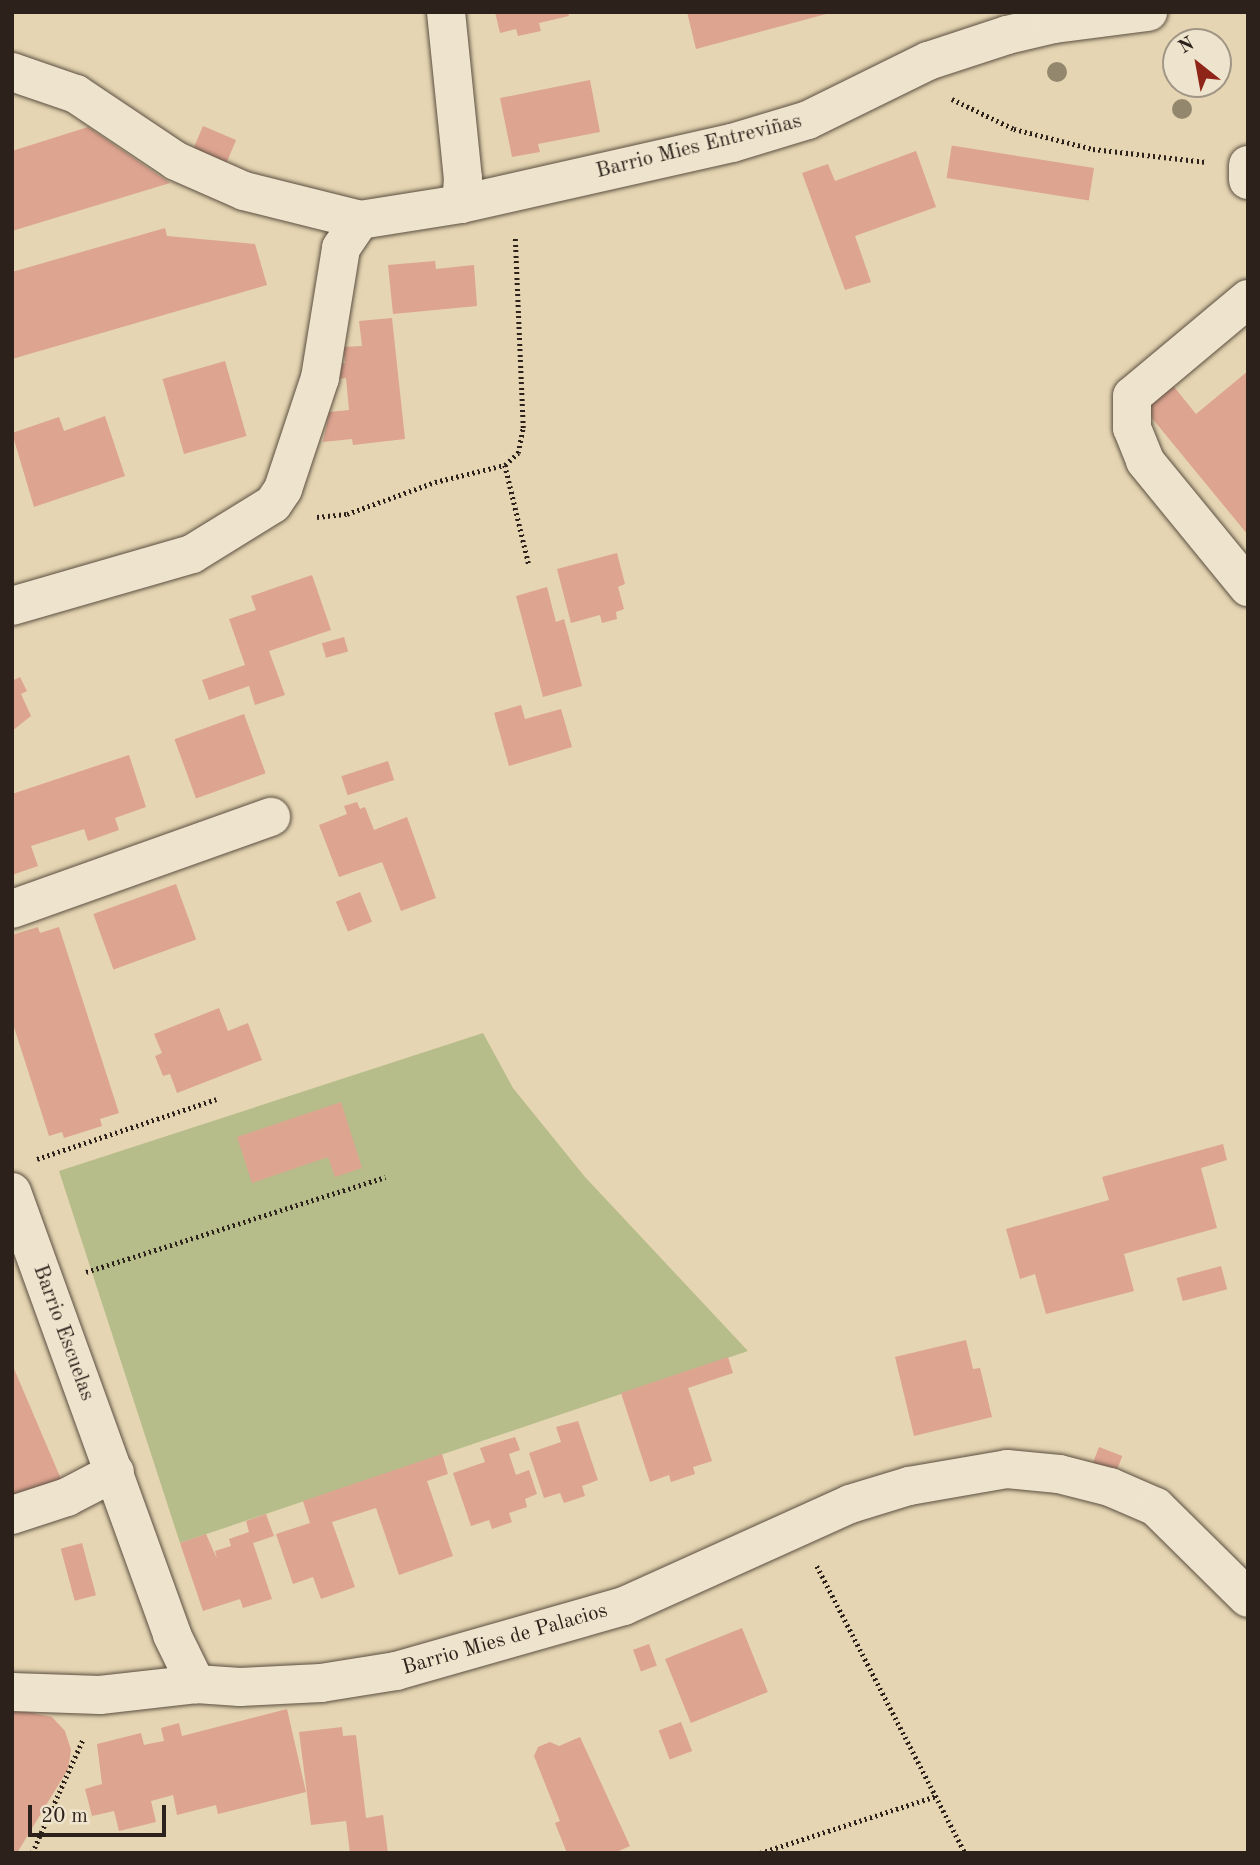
<!DOCTYPE html>
<meta charset="utf-8">
<style>
body{margin:0}
#map{position:relative;width:1260px;height:1865px;overflow:hidden;background:#e5d5b2;font-family:"Old Standard TT",serif}
div>[style]{position:absolute}
.green>*{inset:0;background:#b7bd8a}
.building>*{inset:0;background:#dda490;transform-origin:0 0}
.path>*{height:4.5px;margin-top:-2.25px;transform-origin:0;background:repeating-linear-gradient(90deg,#2d221b 0 2px,transparent 0 5.5px)}
.roads{filter:drop-shadow(0 0 2px #5b4f41) drop-shadow(0 0 2px #5b4f41)}
.minor>*{height:38px;margin:-19px;padding:0 19px;transform-origin:19px;border-radius:19px;background:#eee4cd}
.trees>*{width:20px;height:20px;margin:-10px;border-radius:50%;background:#93886e}
span{translate:-50% -50%;white-space:nowrap;text-align:center;line-height:1.15;-webkit-text-stroke:5px #eee4cd;paint-order:stroke}
.street-label{font-size:21px;color:#2d221b}
.frame{position:absolute;inset:0;border:14px solid #2d221b;pointer-events:none}
.north{position:absolute;left:1162px;top:28px;width:70px;height:70px;box-sizing:border-box;background:#eee4cd;border:2px solid #a19686;border-radius:50%;rotate:329deg;font-size:19px;font-weight:700;line-height:28px;text-align:center;color:#2d221b}
.north::after{content:'';display:block;margin:auto;width:24px;height:32px;background:#8f2418;clip-path:polygon(50% 0,100% 100%,50% 72%,0 100%)}
.scale{position:absolute;left:28px;top:1805px;width:138px;height:32px;box-sizing:border-box;border:4px solid #2d221b;border-top:0;padding-left:9px;font-size:21px;line-height:24px;white-space:nowrap;color:#2d221b;-webkit-text-stroke:5px #eee4cd;paint-order:stroke}
</style>
<div id="map">
<div class="green">
<i style="clip-path:polygon(483px 1033px,513px 1088px,585px 1177px,748px 1351px,180px 1543px,59px 1171px)"></i>
</div>
<div class="building">
<i style="clip-path:polygon(495px 12px,568px 12px,569px 16px,539px 23px,541px 31px,518px 36px,516px 29px,500px 33px)"></i>
<i style="clip-path:polygon(687px 12px,829px 12px,830px 13px,696px 49px)"></i>
<i style="clip-path:polygon(590px 80px,600px 132px,538px 144px,540px 152px,512px 157px,500px 98px)"></i>
<i style="left:203px;top:126px;width:36px;height:28px;rotate:23deg"></i>
<i style="clip-path:polygon(88px 127px,170px 183px,12px 231px,12px 151px)"></i>
<i style="clip-path:polygon(916px 151px,936px 207px,855px 236px,871px 282px,845px 290px,802px 173px,828px 164px,835px 181px)"></i>
<i style="left:1094px;top:168px;width:33px;height:144px;rotate:99deg"></i>
<i style="clip-path:polygon(165px 228px,167px 236px,255px 244px,267px 285px,12px 359px,12px 272px)"></i>
<i style="clip-path:polygon(435px 261px,436px 269px,474px 265px,477px 306px,393px 314px,388px 265px)"></i>
<i style="clip-path:polygon(392px 318px,405px 439px,353px 445px,352px 439px,323px 442px,329px 412px,349px 410px,346px 378px,337px 379px,335px 364px,345px 363px,343px 347px,362px 346px,359px 321px)"></i>
<i style="left:225px;top:361px;width:78px;height:65px;rotate:74deg"></i>
<i style="clip-path:polygon(1248px 371px,1248px 535px,1142px 406px,1171px 383px,1196px 414px)"></i>
<i style="clip-path:polygon(105px 416px,125px 476px,34px 507px,12px 433px,59px 417px,64px 431px)"></i>
<i style="clip-path:polygon(617px 553px,625px 584px,618px 587px,624px 609px,616px 612px,617px 619px,602px 623px,600px 615px,571px 623px,557px 569px)"></i>
<i style="clip-path:polygon(312px 575px,331px 630px,269px 651px,285px 695px,255px 705px,249px 686px,209px 700px,202px 680px,245px 665px,229px 619px,256px 610px,251px 596px)"></i>
<i style="clip-path:polygon(547px 587px,556px 622px,564px 619px,582px 686px,543px 697px,516px 596px)"></i>
<i style="left:344px;top:637px;width:15px;height:23px;rotate:74deg"></i>
<i style="clip-path:polygon(20px 677px,27px 691px,21px 694px,31px 716px,12px 731px,12px 681px)"></i>
<i style="clip-path:polygon(521px 705px,525px 719px,561px 709px,572px 747px,509px 766px,494px 713px)"></i>
<i style="left:244px;top:714px;width:63px;height:74px;rotate:70deg"></i>
<i style="clip-path:polygon(129px 755px,146px 807px,115px 818px,119px 830px,88px 841px,84px 829px,31px 846px,38px 866px,12px 875px,12px 794px)"></i>
<i style="left:388px;top:761px;width:20px;height:49px;rotate:72deg"></i>
<i style="clip-path:polygon(357px 802px,360px 809px,365px 807px,374px 830px,407px 817px,436px 898px,401px 911px,382px 862px,339px 877px,319px 825px,347px 814px,344px 806px)"></i>
<i style="left:176px;top:884px;width:59px;height:88px;rotate:70deg"></i>
<i style="left:360px;top:892px;width:32px;height:26px;rotate:68deg"></i>
<i style="clip-path:polygon(38px 927px,40px 933px,59px 927px,119px 1113px,100px 1119px,102px 1126px,64px 1138px,62px 1132px,49px 1136px,12px 1021px,12px 935px)"></i>
<i style="clip-path:polygon(219px 1008px,228px 1031px,248px 1023px,262px 1060px,177px 1093px,170px 1074px,163px 1076px,155px 1056px,162px 1053px,154px 1034px)"></i>
<i style="clip-path:polygon(341px 1102px,362px 1168px,335px 1177px,328px 1157px,252px 1183px,237px 1137px)"></i>
<i style="clip-path:polygon(1223px 1144px,1227px 1160px,1201px 1168px,1217px 1228px,1124px 1254px,1134px 1291px,1046px 1314px,1035px 1274px,1020px 1279px,1006px 1229px,1109px 1200px,1102px 1177px)"></i>
<i style="left:1221px;top:1266px;width:24px;height:46px;rotate:75deg"></i>
<i style="clip-path:polygon(966px 1340px,973px 1369px,980px 1368px,992px 1417px,914px 1436px,895px 1357px)"></i>
<i style="clip-path:polygon(728px 1357px,733px 1373px,688px 1388px,712px 1461px,693px 1467px,695px 1474px,671px 1482px,669px 1475px,650px 1482px,621px 1393px)"></i>
<i style="clip-path:polygon(12px 1364px,61px 1479px,12px 1507px)"></i>
<i style="clip-path:polygon(578px 1421px,598px 1480px,582px 1486px,585px 1496px,564px 1503px,560px 1493px,544px 1498px,529px 1453px,561px 1442px,556px 1427px)"></i>
<i style="clip-path:polygon(515px 1437px,520px 1450px,509px 1454px,516px 1475px,529px 1470px,537px 1494px,525px 1499px,527px 1507px,509px 1513px,512px 1522px,492px 1529px,489px 1520px,471px 1526px,453px 1473px,485px 1462px,480px 1448px)"></i>
<i style="left:1099px;top:1447px;width:25px;height:21px;rotate:21deg"></i>
<i style="clip-path:polygon(442px 1454px,448px 1474px,427px 1481px,453px 1556px,399px 1575px,376px 1508px,332px 1522px,355px 1587px,321px 1599px,313px 1577px,293px 1584px,276px 1534px,310px 1523px,303px 1501px)"></i>
<i style="clip-path:polygon(266px 1514px,274px 1536px,253px 1543px,272px 1599px,243px 1608px,240px 1599px,203px 1611px,180px 1543px,206px 1534px,217px 1559px,215px 1551px,231px 1546px,229px 1539px,249px 1532px,246px 1521px)"></i>
<i style="left:82px;top:1543px;width:54px;height:22px;rotate:75deg"></i>
<i style="left:742px;top:1628px;width:69px;height:83px;rotate:68deg"></i>
<i style="left:649px;top:1644px;width:23px;height:17px;rotate:70deg"></i>
<i style="clip-path:polygon(14px 1709px,52px 1717px,65px 1731px,71px 1750px,68px 1769px,17px 1853px,12px 1853px)"></i>
<i style="clip-path:polygon(287px 1709px,306px 1792px,218px 1814px,216px 1805px,177px 1815px,173px 1795px,151px 1801px,156px 1822px,119px 1831px,114px 1811px,92px 1816px,85px 1789px,102px 1784px,97px 1744px,141px 1733px,144px 1745px,148px 1744px,164px 1741px,161px 1728px,179px 1723px,182px 1736px)"></i>
<i style="left:681px;top:1722px;width:31px;height:24px;rotate:69deg"></i>
<i style="clip-path:polygon(342px 1727px,343px 1736px,356px 1735px,366px 1818px,383px 1815px,388px 1853px,350px 1853px,346px 1821px,311px 1825px,299px 1732px)"></i>
<i style="clip-path:polygon(580px 1737px,630px 1846px,614px 1853px,567px 1853px,555px 1823px,560px 1821px,534px 1756px,538px 1747px,550px 1742px,559px 1746px)"></i>
</div>
<div class="path">
<i style="left:952px;top:99px;width:69px;rotate:25.8deg"></i>
<i style="left:1014px;top:129px;width:81px;rotate:14.2deg"></i>
<i style="left:1093px;top:149px;width:114px;rotate:6.6deg"></i>
<i style="left:505px;top:465px;width:103px;rotate:76.5deg"></i>
<i style="left:317px;top:517px;width:30px;rotate:-6deg"></i>
<i style="left:347px;top:514px;width:94px;rotate:-20deg"></i>
<i style="left:435px;top:482px;width:72px;rotate:-13.7deg"></i>
<i style="left:505px;top:465px;width:18px;rotate:-43deg"></i>
<i style="left:518px;top:453px;width:25px;rotate:-79deg"></i>
<i style="left:523px;top:428px;width:192px;rotate:-92.4deg"></i>
<i style="left:37px;top:1159px;width:189px;rotate:-18.5deg"></i>
<i style="left:86px;top:1272px;width:314px;rotate:-17.6deg"></i>
<i style="left:817px;top:1566px;width:323px;rotate:62.7deg"></i>
<i style="left:32px;top:1853px;width:125px;rotate:-65.9deg"></i>
<i style="left:760px;top:1853px;width:185px;rotate:-17.9deg"></i>
</div>
<div class="roads">
<div class="minor">
<i style="left:446px;top:12px;width:167px;rotate:84.2deg"></i>
<i style="left:463px;top:178px;width:26px;rotate:94deg"></i>
<i style="left:12px;top:72px;width:68px;rotate:19deg"></i>
<i style="left:76px;top:94px;width:120px;rotate:33.8deg"></i>
<i style="left:176px;top:161px;width:74px;rotate:23.8deg"></i>
<i style="left:244px;top:191px;width:120px;rotate:14deg"></i>
<i style="left:360px;top:220px;width:102px;rotate:-9deg"></i>
<i style="left:461px;top:204px;width:278px;rotate:-12.7deg"></i>
<i style="left:732px;top:143px;width:79px;rotate:-16.8deg"></i>
<i style="left:808px;top:120px;width:134px;rotate:-26.2deg"></i>
<i style="left:928px;top:61px;width:83px;rotate:-18.2deg"></i>
<i style="left:1007px;top:35px;width:48px;rotate:-13.2deg"></i>
<i style="left:1054px;top:24px;width:95px;rotate:-7.3deg"></i>
<i style="left:1248px;top:165px;width:15px;rotate:90deg"></i>
<i style="left:1248px;top:299px;width:151px;rotate:140.1deg"></i>
<i style="left:1132px;top:396px;width:32px;rotate:90deg"></i>
<i style="left:1132px;top:428px;width:35px;rotate:68deg"></i>
<i style="left:1145px;top:461px;width:163px;rotate:50.7deg"></i>
<i style="left:12px;top:606px;width:187px;rotate:-16.1deg"></i>
<i style="left:192px;top:554px;width:95px;rotate:-31.7deg"></i>
<i style="left:273px;top:504px;width:18px;rotate:-56deg"></i>
<i style="left:283px;top:489px;width:117px;rotate:-71.6deg"></i>
<i style="left:320px;top:378px;width:132px;rotate:-80.8deg"></i>
<i style="left:341px;top:248px;width:34px;rotate:-56deg"></i>
<i style="left:12px;top:909px;width:275px;rotate:-19.6deg"></i>
<i style="left:12px;top:1192px;width:471px;rotate:70.1deg"></i>
<i style="left:172px;top:1635px;width:55px;rotate:63.9deg"></i>
<i style="left:12px;top:1515px;width:58px;rotate:-18.1deg"></i>
<i style="left:67px;top:1497px;width:54px;rotate:-27.5deg"></i>
<i style="left:12px;top:1692px;width:88px;rotate:2deg"></i>
<i style="left:100px;top:1695px;width:97px;rotate:-6.5deg"></i>
<i style="left:196px;top:1684px;width:44px;rotate:3.9deg"></i>
<i style="left:240px;top:1687px;width:81px;rotate:-2.8deg"></i>
<i style="left:321px;top:1683px;width:76px;rotate:-9.1deg"></i>
<i style="left:396px;top:1671px;width:237px;rotate:-15.9deg"></i>
<i style="left:624px;top:1606px;width:248px;rotate:-24.3deg"></i>
<i style="left:850px;top:1504px;width:62px;rotate:-17deg"></i>
<i style="left:909px;top:1486px;width:99px;rotate:-9.8deg"></i>
<i style="left:1007px;top:1469px;width:52px;rotate:5.5deg"></i>
<i style="left:1059px;top:1474px;width:53px;rotate:14.3deg"></i>
<i style="left:1110px;top:1487px;width:50px;rotate:23.5deg"></i>
<i style="left:1156px;top:1507px;width:129px;rotate:44.7deg"></i>
</div>
</div>
<div class="trees">
<i style="left:1057px;top:72px"></i>
<i style="left:1182px;top:109px"></i>
</div>
<div class="street-label">
<span style="left:699px;top:147px;rotate:-14deg">Barrio Mies Entreviñas</span>
<span style="left:63px;top:1333px;rotate:70deg">Barrio Escuelas</span>
<span style="left:505px;top:1640px;rotate:-16deg">Barrio Mies de Palacios</span>
</div>
<div class="frame"></div>
<div class="north">N</div>
<div class="scale">20 m</div>
</div>
